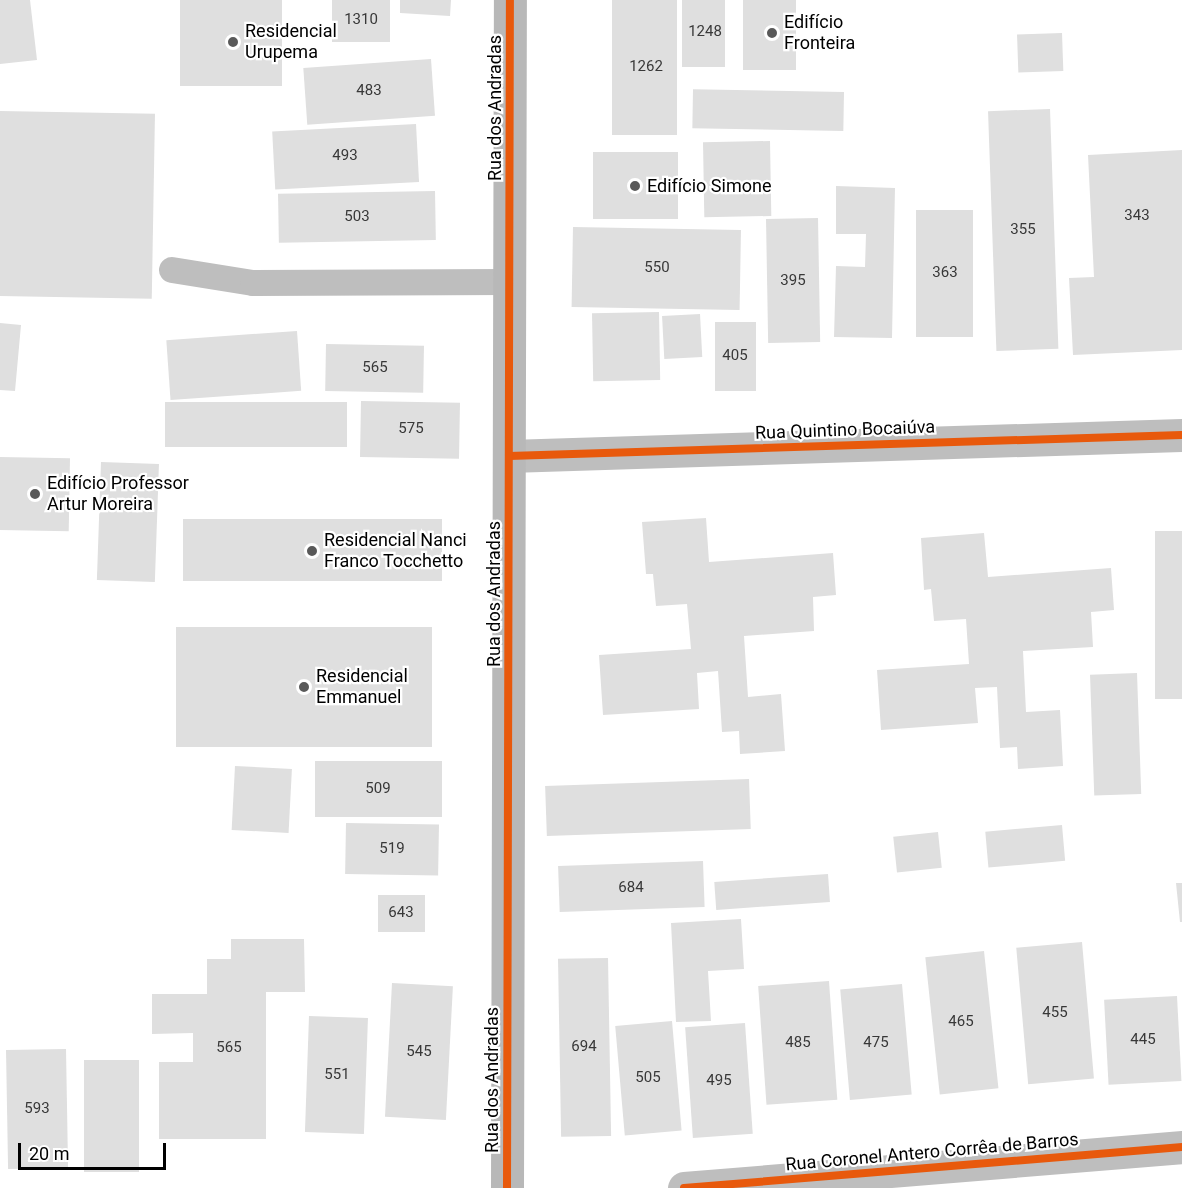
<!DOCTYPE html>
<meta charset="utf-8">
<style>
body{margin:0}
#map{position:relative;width:1182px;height:1188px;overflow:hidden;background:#fff;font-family:Roboto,sans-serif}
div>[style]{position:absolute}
.building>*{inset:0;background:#dfdfdf;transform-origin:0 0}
.lane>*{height:26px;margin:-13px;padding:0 13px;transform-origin:13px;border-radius:13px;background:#bebebe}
.street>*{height:33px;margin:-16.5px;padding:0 16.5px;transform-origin:16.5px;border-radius:16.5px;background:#bebebe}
.secondary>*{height:33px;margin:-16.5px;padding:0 16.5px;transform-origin:16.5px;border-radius:16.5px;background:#b8b8b8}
.cycleway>*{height:8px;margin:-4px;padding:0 4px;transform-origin:4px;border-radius:4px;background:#e8590c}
.dots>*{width:16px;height:16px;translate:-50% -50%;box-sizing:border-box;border:3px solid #fff;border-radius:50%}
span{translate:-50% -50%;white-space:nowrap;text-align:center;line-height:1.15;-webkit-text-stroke:4.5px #fff;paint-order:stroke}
.number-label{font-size:15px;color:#383838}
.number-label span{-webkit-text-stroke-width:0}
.poi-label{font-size:18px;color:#000}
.left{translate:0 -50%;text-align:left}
.street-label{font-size:18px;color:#000}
.scale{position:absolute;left:18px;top:1143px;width:148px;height:27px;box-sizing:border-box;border:3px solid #000;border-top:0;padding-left:8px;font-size:18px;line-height:21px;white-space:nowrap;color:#000;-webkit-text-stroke:4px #fff;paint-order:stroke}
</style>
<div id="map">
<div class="building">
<i style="clip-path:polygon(0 0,30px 0,37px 60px,0 64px)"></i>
<i style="left:180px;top:0;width:102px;height:86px"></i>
<i style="left:332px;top:0;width:58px;height:42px"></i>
<i style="clip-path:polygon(400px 0,451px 0,450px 16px,400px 13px)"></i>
<i style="left:612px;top:0;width:65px;height:135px"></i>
<i style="left:682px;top:0;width:43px;height:67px"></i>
<i style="left:743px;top:0;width:53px;height:70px"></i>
<i style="left:1062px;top:33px;width:38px;height:45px;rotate:88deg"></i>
<i style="left:431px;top:59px;width:57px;height:128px;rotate:86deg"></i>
<i style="left:844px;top:92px;width:39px;height:151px;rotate:91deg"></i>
<i style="left:1050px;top:109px;width:240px;height:62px;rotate:88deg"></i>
<i style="left:0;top:111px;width:155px;height:185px;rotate:1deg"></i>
<i style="left:416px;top:124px;width:58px;height:144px;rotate:87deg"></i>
<i style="left:770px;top:141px;width:75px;height:67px;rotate:89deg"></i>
<i style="clip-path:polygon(1182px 150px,1182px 350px,1073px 355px,1069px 278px,1094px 277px,1088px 155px)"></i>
<i style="left:593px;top:152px;width:85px;height:67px"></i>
<i style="clip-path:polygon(836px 186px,895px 188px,892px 338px,834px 337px,836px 266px,865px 267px,866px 234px,836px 234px)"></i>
<i style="left:435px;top:191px;width:49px;height:157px;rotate:89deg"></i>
<i style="left:916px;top:210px;width:57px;height:127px"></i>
<i style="left:818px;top:218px;width:124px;height:52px;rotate:89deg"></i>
<i style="left:573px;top:227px;width:168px;height:80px;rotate:1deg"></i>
<i style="left:659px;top:312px;width:68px;height:67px;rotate:89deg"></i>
<i style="left:700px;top:314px;width:43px;height:38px;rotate:87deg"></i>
<i style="left:715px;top:322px;width:41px;height:69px"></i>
<i style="clip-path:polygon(0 323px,21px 325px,15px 391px,0 390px)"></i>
<i style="left:297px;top:331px;width:60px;height:131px;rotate:86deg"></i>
<i style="left:326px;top:344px;width:98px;height:47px;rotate:1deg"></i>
<i style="left:361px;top:401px;width:99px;height:56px;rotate:1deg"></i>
<i style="left:347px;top:402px;width:45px;height:182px;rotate:90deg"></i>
<i style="left:0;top:457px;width:70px;height:73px;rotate:1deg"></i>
<i style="left:101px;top:462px;width:58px;height:118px;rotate:2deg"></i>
<i style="clip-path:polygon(706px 518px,709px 562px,833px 553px,836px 595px,813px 597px,814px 631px,744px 636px,748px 697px,781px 694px,785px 751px,740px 754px,739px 731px,722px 732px,718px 671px,697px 673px,699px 709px,603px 715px,599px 655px,691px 649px,687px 604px,656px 606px,653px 574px,646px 574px,642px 522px)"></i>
<i style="left:183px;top:519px;width:259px;height:62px"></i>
<i style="left:1155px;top:531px;width:27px;height:168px"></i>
<i style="clip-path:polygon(984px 533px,988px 577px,1111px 568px,1114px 610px,1091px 612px,1093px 647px,1023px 651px,1026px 712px,1060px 710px,1063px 766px,1018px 769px,1017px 747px,1000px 748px,997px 687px,975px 688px,978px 723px,881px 730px,877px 670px,969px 664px,966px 619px,934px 621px,931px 589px,924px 590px,921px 538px)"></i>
<i style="left:176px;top:627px;width:256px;height:120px"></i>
<i style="left:1137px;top:673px;width:121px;height:47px;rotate:88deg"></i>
<i style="left:315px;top:761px;width:127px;height:56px"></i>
<i style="left:235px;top:766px;width:57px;height:64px;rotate:3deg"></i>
<i style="left:749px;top:779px;width:50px;height:204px;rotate:88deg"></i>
<i style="left:346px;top:823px;width:93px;height:51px;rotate:1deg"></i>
<i style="left:1062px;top:825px;width:36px;height:77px;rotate:85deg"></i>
<i style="left:938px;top:832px;width:36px;height:45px;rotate:84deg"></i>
<i style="left:703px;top:861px;width:46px;height:145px;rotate:88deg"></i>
<i style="left:828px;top:874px;width:28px;height:114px;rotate:86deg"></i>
<i style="clip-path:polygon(1176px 883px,1182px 883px,1182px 922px,1180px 922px)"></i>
<i style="left:378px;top:895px;width:47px;height:37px"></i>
<i style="clip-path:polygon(741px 919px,744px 969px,708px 971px,711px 1021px,676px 1022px,671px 923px)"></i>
<i style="clip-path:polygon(231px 939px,304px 939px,305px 992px,266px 992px,266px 1139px,159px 1139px,159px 1062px,193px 1062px,193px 1033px,152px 1034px,152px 994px,207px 994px,207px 959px,231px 959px)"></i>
<i style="left:1082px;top:942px;width:137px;height:66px;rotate:85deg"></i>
<i style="left:984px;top:951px;width:138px;height:59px;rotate:84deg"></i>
<i style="left:608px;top:958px;width:178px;height:50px;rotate:89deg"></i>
<i style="left:829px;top:981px;width:119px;height:71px;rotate:86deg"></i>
<i style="left:392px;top:983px;width:61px;height:134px;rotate:3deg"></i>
<i style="left:902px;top:984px;width:111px;height:62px;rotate:85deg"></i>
<i style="left:1177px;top:996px;width:85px;height:73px;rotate:87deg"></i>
<i style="left:309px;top:1016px;width:59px;height:116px;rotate:2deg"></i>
<i style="left:672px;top:1021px;width:110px;height:57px;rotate:85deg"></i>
<i style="left:745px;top:1023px;width:111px;height:60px;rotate:86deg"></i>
<i style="left:66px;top:1049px;width:119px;height:60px;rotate:89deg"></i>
<i style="left:84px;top:1060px;width:55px;height:112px"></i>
</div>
<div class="lane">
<i style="left:172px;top:270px;width:82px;rotate:9.1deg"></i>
<i style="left:253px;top:283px;width:256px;rotate:-0.2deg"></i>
</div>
<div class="street">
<i style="left:509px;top:456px;width:673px;rotate:-1.79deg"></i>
<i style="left:684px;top:1188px;width:500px;rotate:-4.7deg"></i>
</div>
<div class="secondary">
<i style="left:507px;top:1188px;width:1188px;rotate:-89.86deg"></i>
</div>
<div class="cycleway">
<i style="left:509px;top:456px;width:673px;rotate:-1.79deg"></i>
<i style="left:507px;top:1188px;width:1188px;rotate:-89.86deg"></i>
<i style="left:684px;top:1188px;width:500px;rotate:-4.7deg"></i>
</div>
<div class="dots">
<i style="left:772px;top:33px;background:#595959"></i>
<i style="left:233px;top:42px;background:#595959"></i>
<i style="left:635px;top:186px;background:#595959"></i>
<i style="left:35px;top:494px;background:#595959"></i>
<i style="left:312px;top:551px;background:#595959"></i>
<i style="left:304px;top:687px;background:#595959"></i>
</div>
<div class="number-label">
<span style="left:361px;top:20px">1310</span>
<span style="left:705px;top:32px">1248</span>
<span style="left:646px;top:67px">1262</span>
<span style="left:369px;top:91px">483</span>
<span style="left:345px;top:156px">493</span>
<span style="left:1137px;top:216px">343</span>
<span style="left:357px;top:217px">503</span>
<span style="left:1023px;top:230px">355</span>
<span style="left:657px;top:268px">550</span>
<span style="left:945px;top:273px">363</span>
<span style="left:793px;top:281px">395</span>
<span style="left:735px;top:356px">405</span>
<span style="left:375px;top:368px">565</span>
<span style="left:411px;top:429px">575</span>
<span style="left:378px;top:789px">509</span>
<span style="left:392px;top:849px">519</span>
<span style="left:631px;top:888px">684</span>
<span style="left:401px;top:913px">643</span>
<span style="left:1055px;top:1013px">455</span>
<span style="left:961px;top:1022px">465</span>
<span style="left:1143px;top:1040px">445</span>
<span style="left:798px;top:1043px">485</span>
<span style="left:876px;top:1043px">475</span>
<span style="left:584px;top:1047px">694</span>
<span style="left:229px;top:1048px">565</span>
<span style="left:419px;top:1052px">545</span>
<span style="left:337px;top:1075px">551</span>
<span style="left:648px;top:1078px">505</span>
<span style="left:719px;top:1081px">495</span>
<span style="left:37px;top:1109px">593</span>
</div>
<div class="poi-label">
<span class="left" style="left:784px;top:33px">Edifício<br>Fronteira</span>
<span class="left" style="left:245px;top:42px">Residencial<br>Urupema</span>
<span class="left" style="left:647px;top:186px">Edifício Simone</span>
<span class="left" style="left:47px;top:494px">Edifício Professor<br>Artur Moreira</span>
<span class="left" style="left:324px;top:551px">Residencial Nanci<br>Franco Tocchetto</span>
<span class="left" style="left:316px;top:687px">Residencial<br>Emmanuel</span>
</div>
<div class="street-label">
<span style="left:495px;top:108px;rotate:-90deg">Rua dos Andradas</span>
<span style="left:845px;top:430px;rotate:-2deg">Rua Quintino Bocaiúva</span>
<span style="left:494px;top:594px;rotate:-90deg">Rua dos Andradas</span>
<span style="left:492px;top:1080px;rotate:-90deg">Rua dos Andradas</span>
<span style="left:932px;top:1152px;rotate:-5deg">Rua Coronel Antero Corrêa de Barros</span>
</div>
<div class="scale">20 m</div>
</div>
